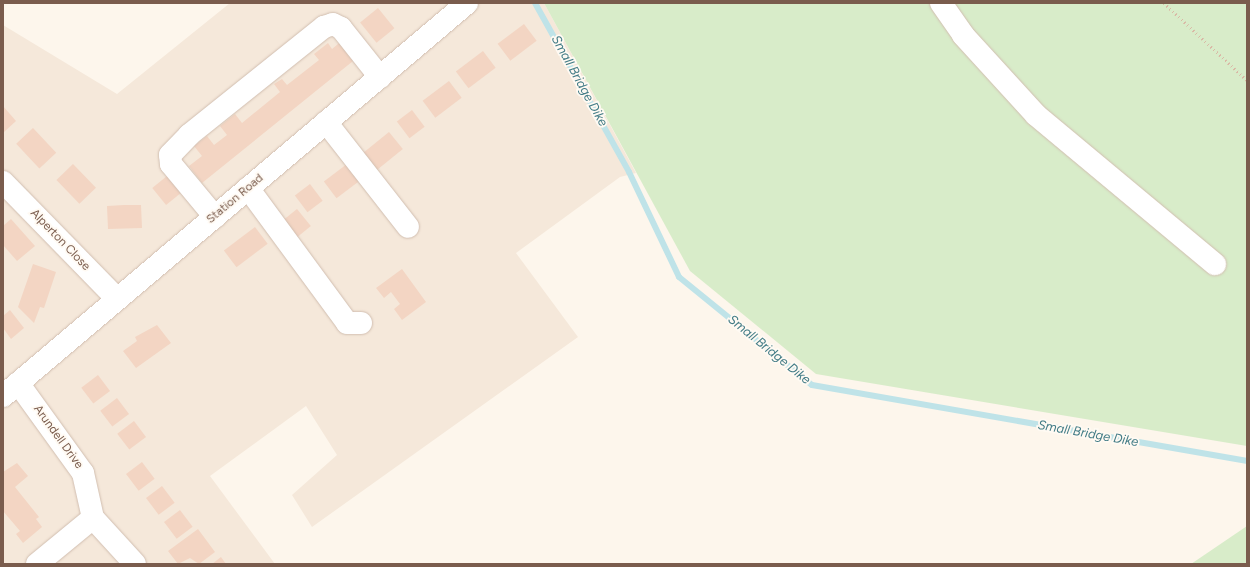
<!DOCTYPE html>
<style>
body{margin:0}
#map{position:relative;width:1250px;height:567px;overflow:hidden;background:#fdf6ec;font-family:Figtree,sans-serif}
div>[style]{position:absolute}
.residential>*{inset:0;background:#f5e8da}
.green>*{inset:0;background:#d8ecc9}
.stream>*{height:6px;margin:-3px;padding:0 3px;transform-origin:3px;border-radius:3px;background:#bfe3e8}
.building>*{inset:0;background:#f3d5c3;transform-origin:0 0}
.path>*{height:2.5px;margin-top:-1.25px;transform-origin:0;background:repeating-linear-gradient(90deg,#d9b8a5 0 1px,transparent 0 4px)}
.roads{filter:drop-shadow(0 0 1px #d1beb0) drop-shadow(0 0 1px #d1beb0)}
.minor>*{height:22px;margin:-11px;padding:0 11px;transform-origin:11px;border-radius:11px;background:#fff}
span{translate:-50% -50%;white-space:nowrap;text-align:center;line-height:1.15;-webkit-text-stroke:3.5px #fffaf3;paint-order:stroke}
.street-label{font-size:12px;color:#7a5c4d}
.water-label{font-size:13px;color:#437c86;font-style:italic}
.frame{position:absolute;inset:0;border:4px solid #7a5c4d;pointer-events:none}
</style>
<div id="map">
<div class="residential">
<i style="clip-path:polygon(230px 3px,544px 3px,636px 173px,620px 177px,516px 253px,578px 337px,312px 527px,292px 495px,337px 455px,306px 406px,210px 476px,275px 564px,3px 564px,3px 25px,117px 94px)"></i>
</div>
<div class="green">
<i style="clip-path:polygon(544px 3px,1247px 3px,1247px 446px,816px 374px,690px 271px)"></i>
<i style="clip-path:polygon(1247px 526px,1247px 564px,1191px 564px)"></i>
</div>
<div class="stream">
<i style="left:535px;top:3px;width:193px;rotate:60.9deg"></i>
<i style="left:629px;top:172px;width:116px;rotate:64.5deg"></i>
<i style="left:679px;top:277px;width:171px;rotate:39.1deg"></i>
<i style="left:812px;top:385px;width:442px;rotate:9.9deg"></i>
</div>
<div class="building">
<i style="left:378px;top:8px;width:26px;height:23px;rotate:51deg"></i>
<i style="left:524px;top:24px;width:21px;height:33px;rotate:53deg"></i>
<i style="clip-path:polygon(344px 39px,358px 57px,202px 183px,189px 166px,202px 156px,194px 146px,207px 136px,214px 145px,227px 135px,220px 126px,235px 114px,242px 123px,280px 92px,274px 84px,282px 79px,287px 85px,319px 60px,314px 54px,328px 43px,332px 49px)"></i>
<i style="left:483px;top:51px;width:21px;height:34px;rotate:53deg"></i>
<i style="left:449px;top:81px;width:21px;height:33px;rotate:53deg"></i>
<i style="clip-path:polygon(3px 106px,16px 121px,3px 133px)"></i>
<i style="left:412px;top:110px;width:21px;height:19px;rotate:53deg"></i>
<i style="left:33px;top:128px;width:34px;height:23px;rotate:47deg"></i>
<i style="left:389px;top:132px;width:22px;height:33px;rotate:51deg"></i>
<i style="left:351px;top:161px;width:21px;height:34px;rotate:53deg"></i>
<i style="left:73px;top:164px;width:33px;height:23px;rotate:46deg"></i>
<i style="left:167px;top:176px;width:22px;height:19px;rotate:51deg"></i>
<i style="left:310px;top:184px;width:21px;height:19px;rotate:53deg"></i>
<i style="clip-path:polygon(124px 205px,141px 205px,142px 228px,108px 229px,107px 206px)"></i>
<i style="left:297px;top:209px;width:22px;height:18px;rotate:51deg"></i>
<i style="clip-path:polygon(11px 219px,35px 246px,17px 261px,3px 245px,3px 226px)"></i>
<i style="left:255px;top:227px;width:21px;height:39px;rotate:53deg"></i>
<i style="clip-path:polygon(33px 264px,56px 272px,44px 308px,40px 307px,34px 323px,18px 307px)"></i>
<i style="clip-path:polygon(402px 269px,426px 302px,402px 320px,394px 309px,400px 304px,391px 292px,384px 298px,376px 288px)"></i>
<i style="clip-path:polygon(10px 310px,24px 328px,11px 339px,3px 328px,3px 316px)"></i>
<i style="clip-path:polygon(157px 325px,171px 343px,136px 368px,123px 351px,137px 341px,135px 337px)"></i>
<i style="left:98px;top:375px;width:20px;height:21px;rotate:53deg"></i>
<i style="left:117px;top:398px;width:20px;height:21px;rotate:53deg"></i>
<i style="left:134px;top:421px;width:20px;height:21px;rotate:53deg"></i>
<i style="left:142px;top:462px;width:21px;height:20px;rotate:53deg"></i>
<i style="clip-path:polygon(17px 463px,28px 476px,15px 487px,39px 517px,36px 519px,42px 527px,23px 543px,16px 534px,20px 531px,3px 511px,3px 472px)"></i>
<i style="left:162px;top:486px;width:21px;height:20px;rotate:53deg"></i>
<i style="left:180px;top:510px;width:21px;height:20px;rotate:53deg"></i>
<i style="clip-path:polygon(198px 529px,215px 552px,199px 564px,190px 558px,178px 564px,168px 551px)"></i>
<i style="clip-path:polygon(221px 557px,226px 564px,212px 564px)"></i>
</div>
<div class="path">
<i style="left:1164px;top:3px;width:113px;rotate:42.9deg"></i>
</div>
<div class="roads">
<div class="minor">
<i style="left:941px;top:3px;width:39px;rotate:55deg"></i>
<i style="left:963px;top:35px;width:108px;rotate:47.6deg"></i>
<i style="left:1036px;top:115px;width:233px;rotate:39.8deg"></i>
<i style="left:326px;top:122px;width:133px;rotate:52deg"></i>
<i style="left:3px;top:182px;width:163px;rotate:45.7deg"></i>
<i style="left:248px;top:188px;width:167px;rotate:53.7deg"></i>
<i style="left:347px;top:323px;width:14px"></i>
<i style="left:215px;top:217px;width:69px;rotate:-129.7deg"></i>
<i style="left:171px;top:164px;width:9px;rotate:-96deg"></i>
<i style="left:170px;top:155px;width:28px;rotate:-46deg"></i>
<i style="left:189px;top:135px;width:173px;rotate:-38.7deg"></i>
<i style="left:324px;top:27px;width:9px;rotate:-18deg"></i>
<i style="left:333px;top:24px;width:9px;rotate:27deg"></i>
<i style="left:341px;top:28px;width:63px;rotate:51.5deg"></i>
<i style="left:18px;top:383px;width:111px;rotate:54.2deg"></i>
<i style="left:83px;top:473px;width:46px;rotate:77.5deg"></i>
<i style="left:93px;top:518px;width:62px;rotate:47.6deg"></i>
<i style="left:3px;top:396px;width:608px;rotate:-40.26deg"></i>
<i style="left:37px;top:564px;width:72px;rotate:-39.4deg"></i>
</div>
</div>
<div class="street-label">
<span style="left:235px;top:199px;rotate:-40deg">Station Road</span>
<span style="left:60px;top:240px;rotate:46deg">Alperton Close</span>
<span style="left:58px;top:437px;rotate:54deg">Arundell Drive</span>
</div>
<div class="water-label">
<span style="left:579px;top:81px;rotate:61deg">Small Bridge Dike</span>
<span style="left:769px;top:350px;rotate:39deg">Small Bridge Dike</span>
<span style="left:1088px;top:434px;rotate:10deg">Small Bridge Dike</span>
</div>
<div class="frame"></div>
</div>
